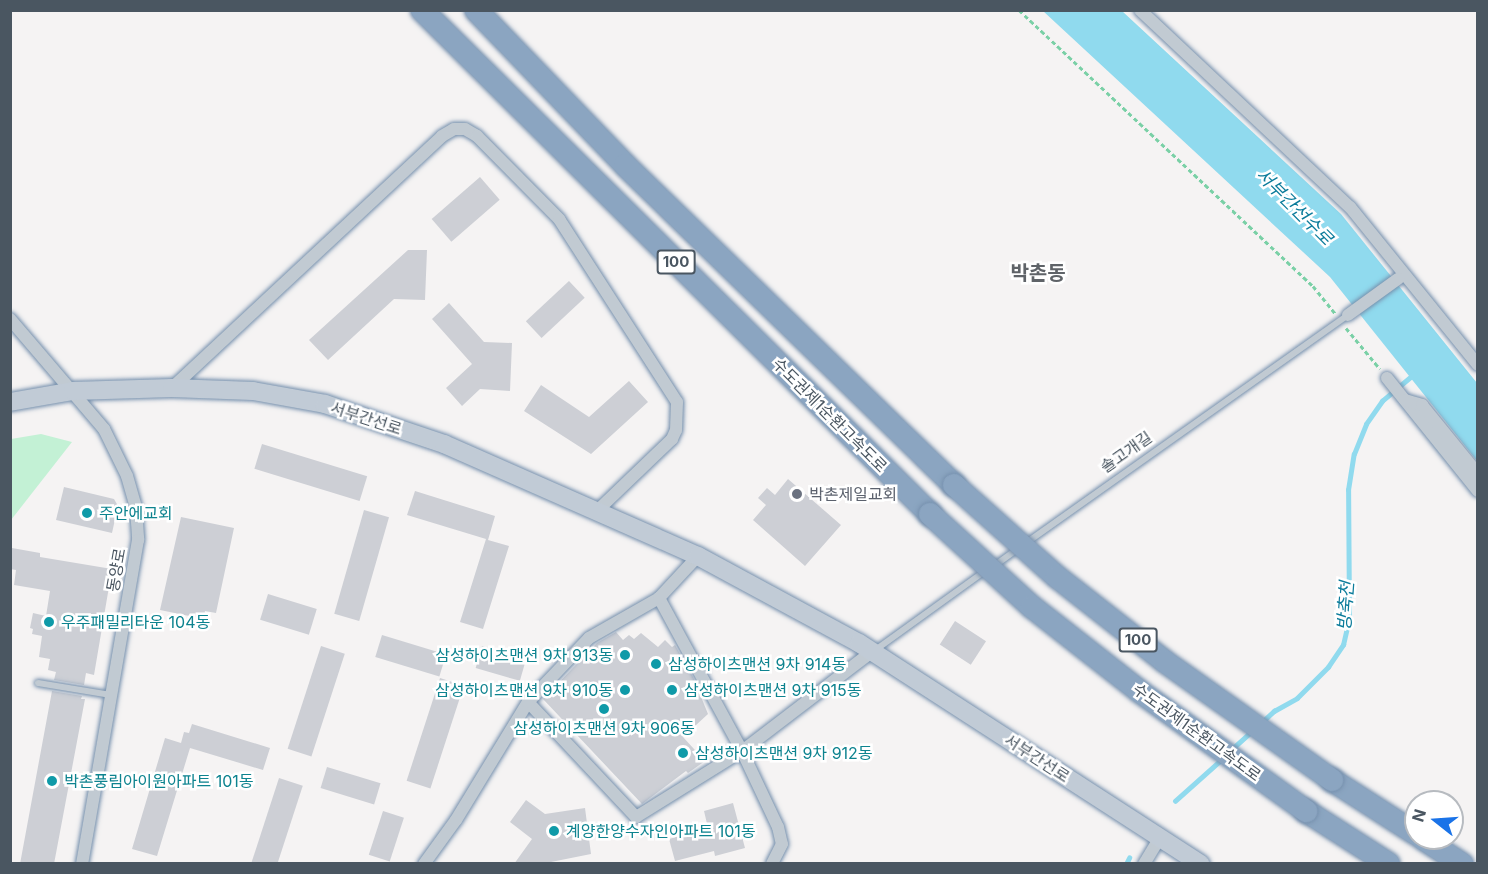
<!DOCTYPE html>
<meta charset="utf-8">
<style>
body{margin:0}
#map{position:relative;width:1488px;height:874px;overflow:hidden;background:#f5f3f3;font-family:Inter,"Noto Sans KR",sans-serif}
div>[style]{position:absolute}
.green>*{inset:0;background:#c3f1d5}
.water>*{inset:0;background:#90daee}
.stream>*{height:4.5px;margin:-2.25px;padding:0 2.25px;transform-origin:2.25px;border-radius:2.25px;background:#90daee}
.building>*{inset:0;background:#cdcfd5;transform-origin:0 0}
.path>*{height:3px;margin-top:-1.5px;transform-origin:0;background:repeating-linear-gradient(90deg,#7ad0a6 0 4.5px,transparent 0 7.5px)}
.roads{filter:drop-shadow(0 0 2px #7690ad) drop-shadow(0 0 2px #7690ad)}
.lane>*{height:6px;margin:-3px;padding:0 3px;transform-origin:3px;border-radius:3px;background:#c1cad2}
.street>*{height:12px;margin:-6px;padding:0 6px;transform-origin:6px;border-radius:6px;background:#c1cad2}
.secondary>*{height:18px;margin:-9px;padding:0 9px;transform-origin:9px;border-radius:9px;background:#c1cbd6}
.highway>*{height:22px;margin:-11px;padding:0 11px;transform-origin:11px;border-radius:11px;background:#8ba5c1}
.bridges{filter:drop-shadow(0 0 2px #7690ad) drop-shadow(0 0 2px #7690ad)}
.highway-bridge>*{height:22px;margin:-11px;padding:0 11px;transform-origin:11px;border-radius:11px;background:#8ba5c1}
.dots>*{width:16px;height:16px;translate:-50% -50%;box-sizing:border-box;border:3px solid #fff;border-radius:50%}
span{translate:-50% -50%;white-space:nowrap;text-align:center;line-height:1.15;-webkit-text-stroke:5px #fff;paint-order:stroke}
.shield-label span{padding:2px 4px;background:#fff;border:2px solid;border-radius:4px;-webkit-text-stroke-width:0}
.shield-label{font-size:15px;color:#4a5661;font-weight:700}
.street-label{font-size:16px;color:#4a5661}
.worship-label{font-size:16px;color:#5b616d}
.left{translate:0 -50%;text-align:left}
.culture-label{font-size:16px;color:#0d838f}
.right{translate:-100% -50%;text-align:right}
.water-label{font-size:18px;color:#0c7c9b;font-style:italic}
.quarter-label{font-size:20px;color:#5f6368;font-weight:700}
.frame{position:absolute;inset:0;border:12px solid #4a5661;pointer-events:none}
.north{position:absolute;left:1404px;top:790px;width:60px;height:60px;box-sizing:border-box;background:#fff;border:2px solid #b7bbc0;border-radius:50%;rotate:287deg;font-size:16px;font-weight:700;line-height:24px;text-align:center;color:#4a5661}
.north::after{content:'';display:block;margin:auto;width:21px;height:27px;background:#1a73e8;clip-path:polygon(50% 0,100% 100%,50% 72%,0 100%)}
</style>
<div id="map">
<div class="green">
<i style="clip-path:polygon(41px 434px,72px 442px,11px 520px,11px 439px)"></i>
</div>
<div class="water">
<i style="clip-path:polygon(1043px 11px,1122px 11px,1341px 214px,1477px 383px,1477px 461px,1330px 277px)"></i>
</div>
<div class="stream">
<i style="left:1261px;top:723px;width:18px;rotate:-43deg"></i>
<i style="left:1274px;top:711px;width:26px;rotate:-29deg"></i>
<i style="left:1297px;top:698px;width:44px;rotate:-45deg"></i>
<i style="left:1328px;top:667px;width:27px;rotate:-56deg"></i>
<i style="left:1343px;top:645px;width:28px;rotate:-77deg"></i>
<i style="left:1349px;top:618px;width:128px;rotate:-90.4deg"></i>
<i style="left:1348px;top:490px;width:36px;rotate:-81deg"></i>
<i style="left:1354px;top:454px;width:32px;rotate:-68deg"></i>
<i style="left:1366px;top:424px;width:28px;rotate:-55deg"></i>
<i style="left:1382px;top:401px;width:42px;rotate:-40.2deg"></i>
<i style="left:1232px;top:749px;width:28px;rotate:-42deg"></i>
<i style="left:1175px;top:801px;width:63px;rotate:-41.8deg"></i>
<i style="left:1126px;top:864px;width:7px;rotate:-63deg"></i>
</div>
<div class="building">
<i style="left:480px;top:177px;width:30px;height:64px;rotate:49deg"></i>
<i style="clip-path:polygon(408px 250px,427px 250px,425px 300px,394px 299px,328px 360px,309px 340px)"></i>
<i style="left:569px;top:281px;width:23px;height:59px;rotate:47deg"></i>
<i style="clip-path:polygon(449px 303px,484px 342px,512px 343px,510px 391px,480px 389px,462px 406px,446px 388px,472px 364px,432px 319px)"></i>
<i style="clip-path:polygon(629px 381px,648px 402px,591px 454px,524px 411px,541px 385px,589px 417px)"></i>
<i style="left:262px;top:444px;width:110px;height:26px;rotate:17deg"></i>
<i style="clip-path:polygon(788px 479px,841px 525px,805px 566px,753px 520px,766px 505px,758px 498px,767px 488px,775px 495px)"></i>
<i style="clip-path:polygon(64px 487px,114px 499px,118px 506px,112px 533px,56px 520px)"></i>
<i style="clip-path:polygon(415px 491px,495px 516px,488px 540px,509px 546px,483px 629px,460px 622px,486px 539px,407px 515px)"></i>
<i style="left:364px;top:510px;width:26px;height:108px;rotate:16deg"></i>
<i style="clip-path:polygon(181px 517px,234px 528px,216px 613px,205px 611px,204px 619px,160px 610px)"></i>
<i style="clip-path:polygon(12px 548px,40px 553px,40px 557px,112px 569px,94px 675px,86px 673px,84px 685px,54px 680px,56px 672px,48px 670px,50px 659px,39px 657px,42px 636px,32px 634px,33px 629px,30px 628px,33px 613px,46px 616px,50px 591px,14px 585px,16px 570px,10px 569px)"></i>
<i style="left:268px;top:594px;width:51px;height:27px;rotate:17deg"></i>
<i style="left:955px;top:621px;width:37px;height:28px;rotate:33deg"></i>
<i style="clip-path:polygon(616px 632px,623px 640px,629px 635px,634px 639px,641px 633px,658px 647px,665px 640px,672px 647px,675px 645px,693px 677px,708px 714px,683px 737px,705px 761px,688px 773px,686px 771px,642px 804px,543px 699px,597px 643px)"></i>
<i style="left:382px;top:635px;width:67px;height:23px;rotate:17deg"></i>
<i style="left:321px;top:646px;width:25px;height:108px;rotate:18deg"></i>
<i style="left:482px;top:646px;width:46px;height:23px;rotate:16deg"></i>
<i style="left:440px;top:678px;width:25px;height:108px;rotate:18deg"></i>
<i style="clip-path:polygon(52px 691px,82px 696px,81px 699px,85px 699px,54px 864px,20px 864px)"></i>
<i style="clip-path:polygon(192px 724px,270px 748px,263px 770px,190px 748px,157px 856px,132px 849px,165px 738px,181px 743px,184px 732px,189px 733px)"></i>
<i style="left:327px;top:767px;width:56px;height:22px;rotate:17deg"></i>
<i style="left:279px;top:778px;width:25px;height:90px;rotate:18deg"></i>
<i style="clip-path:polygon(526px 800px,545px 814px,585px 808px,591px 854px,541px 864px,514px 864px,532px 839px,510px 822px)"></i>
<i style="clip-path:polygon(733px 803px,745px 848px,715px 856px,714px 851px,675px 861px,669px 839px,708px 828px,704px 811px)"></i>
<i style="left:383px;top:811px;width:22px;height:46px;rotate:18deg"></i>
</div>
<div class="path">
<i style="left:1019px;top:10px;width:403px;rotate:43.2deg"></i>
<i style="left:1313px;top:286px;width:35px;rotate:51deg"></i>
<i style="left:1346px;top:328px;width:53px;rotate:50.3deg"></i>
</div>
<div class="roads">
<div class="lane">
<i style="left:1026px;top:543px;width:395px;rotate:-35.3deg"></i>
<i style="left:994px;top:566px;width:29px;rotate:-36deg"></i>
<i style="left:874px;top:651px;width:137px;rotate:-35.8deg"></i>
<i style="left:38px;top:683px;width:74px;rotate:9.3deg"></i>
</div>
<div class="street">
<i style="left:1140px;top:10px;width:288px;rotate:43.2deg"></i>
<i style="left:1350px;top:207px;width:203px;rotate:51deg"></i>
<i style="left:1348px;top:315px;width:62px;rotate:-35.8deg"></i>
<i style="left:10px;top:319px;width:145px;rotate:49.5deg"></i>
<i style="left:104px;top:429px;width:52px;rotate:63.9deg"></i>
<i style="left:127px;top:476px;width:33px;rotate:74deg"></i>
<i style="left:136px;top:508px;width:32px;rotate:86deg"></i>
<i style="left:138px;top:540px;width:329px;rotate:99.8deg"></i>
<i style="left:1387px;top:378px;width:145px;rotate:51.2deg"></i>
<i style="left:172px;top:388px;width:369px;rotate:-43deg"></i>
<i style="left:442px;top:136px;width:14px;rotate:-30deg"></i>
<i style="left:454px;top:129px;width:11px"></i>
<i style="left:465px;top:129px;width:14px;rotate:30deg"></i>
<i style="left:477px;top:136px;width:117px;rotate:45.3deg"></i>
<i style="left:559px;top:219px;width:218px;rotate:57.2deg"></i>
<i style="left:677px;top:402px;width:28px;rotate:92deg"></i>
<i style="left:676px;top:430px;width:10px;rotate:114deg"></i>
<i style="left:672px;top:439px;width:104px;rotate:136.2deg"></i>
<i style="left:1405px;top:400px;width:18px;rotate:16deg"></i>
<i style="left:1422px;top:405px;width:89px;rotate:50.9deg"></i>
<i style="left:659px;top:598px;width:174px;rotate:61.5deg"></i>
<i style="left:742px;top:751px;width:84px;rotate:64.7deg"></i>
<i style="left:778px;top:827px;width:17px;rotate:77deg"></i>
<i style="left:782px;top:844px;width:22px;rotate:117deg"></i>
<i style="left:528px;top:702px;width:158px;rotate:46.8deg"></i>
<i style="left:636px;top:817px;width:125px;rotate:-31.9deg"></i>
<i style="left:742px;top:751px;width:165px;rotate:-37.4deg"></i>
<i style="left:424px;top:864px;width:54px;rotate:-54deg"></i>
<i style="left:456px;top:820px;width:138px;rotate:-58.6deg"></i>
<i style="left:528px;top:702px;width:88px;rotate:-46.4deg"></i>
<i style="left:589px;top:638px;width:81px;rotate:-29.7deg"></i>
<i style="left:659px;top:598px;width:57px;rotate:-47.1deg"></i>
<i style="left:1144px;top:864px;width:31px;rotate:-59deg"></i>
</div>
<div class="secondary">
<i style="left:10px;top:402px;width:64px;rotate:-9.9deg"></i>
<i style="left:73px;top:391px;width:99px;rotate:-1.7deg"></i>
<i style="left:172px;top:388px;width:81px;rotate:2.1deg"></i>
<i style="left:253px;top:391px;width:73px;rotate:10.2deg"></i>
<i style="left:325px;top:404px;width:126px;rotate:18.6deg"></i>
<i style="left:444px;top:444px;width:278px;rotate:23.8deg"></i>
<i style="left:698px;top:556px;width:183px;rotate:28.4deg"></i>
<i style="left:859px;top:643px;width:407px;rotate:32.9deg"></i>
</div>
<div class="highway">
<i style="left:422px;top:10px;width:716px;rotate:44.77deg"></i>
<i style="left:476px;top:10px;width:215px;rotate:46.1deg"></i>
<i style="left:625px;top:165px;width:459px;rotate:44.2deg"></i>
<i style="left:1332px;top:780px;width:100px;rotate:32.7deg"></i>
<i style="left:1306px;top:811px;width:98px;rotate:32.6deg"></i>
<i style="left:1422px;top:838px;width:48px;rotate:33deg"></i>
</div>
</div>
<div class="bridges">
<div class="highway-bridge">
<i style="left:954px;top:485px;width:138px;rotate:41.8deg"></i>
<i style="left:1057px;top:577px;width:136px;rotate:38.1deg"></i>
<i style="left:1164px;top:661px;width:206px;rotate:35.3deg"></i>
<i style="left:930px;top:514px;width:138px;rotate:42.4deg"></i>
<i style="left:1032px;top:607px;width:136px;rotate:38.1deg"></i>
<i style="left:1139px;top:691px;width:206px;rotate:35.7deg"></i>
</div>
</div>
<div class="dots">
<i style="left:797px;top:494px;background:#6b7280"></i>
<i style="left:87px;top:513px;background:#0f9aa8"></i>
<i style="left:49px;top:622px;background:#0f9aa8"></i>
<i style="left:625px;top:655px;background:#0f9aa8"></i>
<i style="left:656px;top:664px;background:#0f9aa8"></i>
<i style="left:625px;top:690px;background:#0f9aa8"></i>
<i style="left:672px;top:690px;background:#0f9aa8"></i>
<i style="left:604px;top:709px;background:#0f9aa8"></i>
<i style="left:683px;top:753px;background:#0f9aa8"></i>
<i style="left:52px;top:781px;background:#0f9aa8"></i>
<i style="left:554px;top:831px;background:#0f9aa8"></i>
</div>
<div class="shield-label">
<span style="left:676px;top:262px">100</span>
<span style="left:1138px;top:640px">100</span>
</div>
<div class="street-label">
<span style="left:830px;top:415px;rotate:45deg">수도권제1순환고속도로</span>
<span style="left:366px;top:418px;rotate:18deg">서부간선로</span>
<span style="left:1126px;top:452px;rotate:-35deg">솔고개길</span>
<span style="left:116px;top:570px;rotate:-80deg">동양로</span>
<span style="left:1197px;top:732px;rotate:36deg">수도권제1순환고속도로</span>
<span style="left:1037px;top:758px;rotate:33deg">서부간선로</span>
</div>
<div class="worship-label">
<span class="left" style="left:809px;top:494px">박촌제일교회</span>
</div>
<div class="culture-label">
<span class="left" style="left:99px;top:513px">주안에교회</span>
<span class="left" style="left:61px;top:622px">우주패밀리타운 104동</span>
<span class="right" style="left:613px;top:655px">삼성하이츠맨션 9차 913동</span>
<span class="left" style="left:668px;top:664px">삼성하이츠맨션 9차 914동</span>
<span class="right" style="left:613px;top:690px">삼성하이츠맨션 9차 910동</span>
<span class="left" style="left:684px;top:690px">삼성하이츠맨션 9차 915동</span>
<span style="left:604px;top:728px">삼성하이츠맨션 9차 906동</span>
<span class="left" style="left:695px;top:753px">삼성하이츠맨션 9차 912동</span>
<span class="left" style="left:64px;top:781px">박촌풍림아이원아파트 101동</span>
<span class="left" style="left:566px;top:831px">계양한양수자인아파트 101동</span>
</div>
<div class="water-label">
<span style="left:1294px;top:207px;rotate:45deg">서부간선수로</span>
<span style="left:1346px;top:606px;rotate:-86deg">방축천</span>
</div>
<div class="quarter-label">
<span style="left:1038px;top:273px">박촌동</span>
</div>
<div class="frame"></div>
<div class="north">N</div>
</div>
